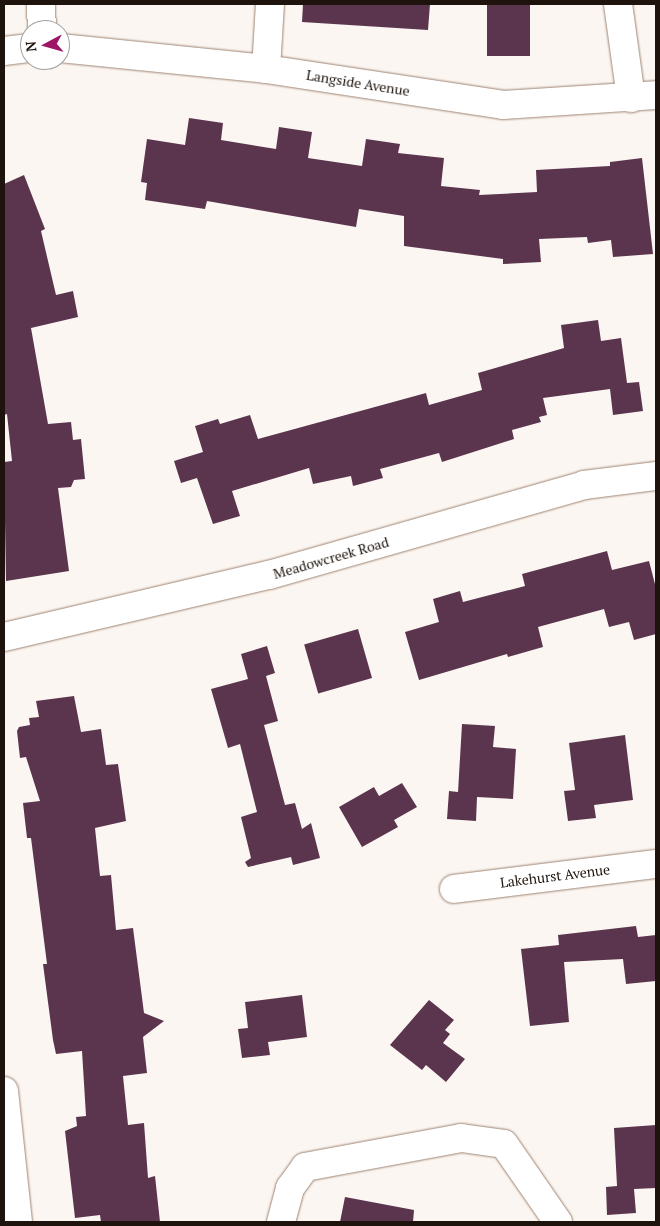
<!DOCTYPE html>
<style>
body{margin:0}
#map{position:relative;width:660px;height:1226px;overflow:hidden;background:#fcf6f2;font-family:"PT Serif",serif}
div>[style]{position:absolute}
.building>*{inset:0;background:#5b354e;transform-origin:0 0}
.roads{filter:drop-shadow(0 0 1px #9e8472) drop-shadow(0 0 1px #9e8472)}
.minor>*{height:28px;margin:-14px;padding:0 14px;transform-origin:14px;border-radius:14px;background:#fff}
span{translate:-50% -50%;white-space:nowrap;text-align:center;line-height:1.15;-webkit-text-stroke:5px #fff;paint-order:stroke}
.street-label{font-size:14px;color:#1e140d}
.frame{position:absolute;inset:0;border:5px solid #1e140d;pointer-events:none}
.north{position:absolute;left:20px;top:20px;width:50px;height:50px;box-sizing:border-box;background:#fff;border:1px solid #a5a19e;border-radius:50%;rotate:264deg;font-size:14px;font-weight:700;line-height:20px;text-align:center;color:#1e140d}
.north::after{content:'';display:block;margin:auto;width:18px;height:22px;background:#9d1667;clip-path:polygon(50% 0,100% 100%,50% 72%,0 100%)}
</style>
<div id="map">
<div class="building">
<i style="clip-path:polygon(303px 4px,430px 4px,428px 30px,302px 22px)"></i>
<i style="left:487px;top:4px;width:43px;height:52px"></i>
<i style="clip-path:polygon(189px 118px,223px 123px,221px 140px,276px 149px,279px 127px,312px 132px,308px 158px,362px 166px,366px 139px,400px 144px,398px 153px,444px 158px,441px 186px,480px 190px,479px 195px,537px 192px,536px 170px,610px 166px,610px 162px,642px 158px,653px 254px,613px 257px,611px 240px,588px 243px,587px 237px,539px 239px,541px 262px,503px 264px,503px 259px,404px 246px,404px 216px,359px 209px,356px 227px,207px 201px,205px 209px,145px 200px,147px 183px,141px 182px,147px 139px,185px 145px)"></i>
<i style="clip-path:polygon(24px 175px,45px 229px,41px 231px,56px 295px,73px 291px,78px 317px,31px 328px,48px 424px,71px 422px,73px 440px,81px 439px,85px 479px,74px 480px,71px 487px,58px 488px,69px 571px,6px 581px,4px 462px,12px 461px,7px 414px,4px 415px,4px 184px)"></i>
<i style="clip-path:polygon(598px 320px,601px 341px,621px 338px,627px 383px,639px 382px,643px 411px,613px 415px,610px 389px,543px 398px,547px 415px,539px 417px,541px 422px,512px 430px,514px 439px,442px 462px,439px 453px,380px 469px,383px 478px,353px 486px,351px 476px,313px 484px,309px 468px,232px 491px,240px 516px,213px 524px,197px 478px,181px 483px,174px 461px,203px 452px,195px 426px,218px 419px,220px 424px,250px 415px,258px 439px,426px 393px,429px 405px,482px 390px,478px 373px,564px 348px,561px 325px)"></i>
<i style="clip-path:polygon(607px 551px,612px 570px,649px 561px,656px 588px,656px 634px,634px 640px,629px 622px,609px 627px,604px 609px,538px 627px,543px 647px,508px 657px,507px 654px,419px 680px,405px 632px,439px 622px,433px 599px,460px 591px,463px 602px,525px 586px,522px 574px)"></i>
<i style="left:358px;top:629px;width:51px;height:56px;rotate:74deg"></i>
<i style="clip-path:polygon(267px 646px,275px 673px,266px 676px,278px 721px,264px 725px,285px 805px,295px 803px,302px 829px,311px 823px,320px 858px,293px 865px,291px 857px,248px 867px,245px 862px,251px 858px,241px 817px,257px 812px,240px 744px,228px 748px,211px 689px,248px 679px,241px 654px)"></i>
<i style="clip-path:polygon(74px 696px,81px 732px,101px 729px,106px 765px,118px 764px,126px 821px,95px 828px,100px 876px,111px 875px,116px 930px,133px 928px,144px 1013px,164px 1021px,143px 1037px,147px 1073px,123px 1076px,128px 1125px,144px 1123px,148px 1178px,155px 1176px,160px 1222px,101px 1222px,100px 1215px,75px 1218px,65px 1131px,77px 1126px,76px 1117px,86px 1116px,82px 1051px,56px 1054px,53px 1040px,43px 964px,47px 964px,31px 838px,27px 838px,23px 803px,40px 801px,26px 757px,20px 758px,17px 731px,19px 727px,30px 725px,29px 718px,39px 717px,36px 701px)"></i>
<i style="clip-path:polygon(462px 724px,495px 726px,493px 747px,516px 749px,513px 799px,477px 797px,476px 821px,447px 819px,449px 791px,458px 792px)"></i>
<i style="clip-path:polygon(625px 735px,633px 800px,594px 805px,596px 818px,568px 821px,564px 791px,575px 790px,569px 743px)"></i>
<i style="clip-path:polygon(402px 783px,417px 807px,394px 820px,398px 827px,362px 847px,339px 807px,374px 787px,379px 796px)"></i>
<i style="clip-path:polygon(636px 926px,638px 937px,656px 935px,656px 981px,626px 984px,623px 959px,564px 962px,569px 1022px,530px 1026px,521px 949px,559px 945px,558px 935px)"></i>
<i style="clip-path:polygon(302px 995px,307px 1037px,268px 1042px,270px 1055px,242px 1058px,238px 1029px,248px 1028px,245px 1002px)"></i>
<i style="clip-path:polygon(429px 1000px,454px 1020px,445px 1030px,450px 1034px,443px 1043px,465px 1059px,446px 1082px,426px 1065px,422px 1070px,390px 1045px)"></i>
<i style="clip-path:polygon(656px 1125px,656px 1188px,634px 1189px,636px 1213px,607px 1215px,606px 1187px,617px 1186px,614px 1128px)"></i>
<i style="clip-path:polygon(345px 1197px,414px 1210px,413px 1222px,340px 1222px)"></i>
</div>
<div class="roads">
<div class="minor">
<i style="left:41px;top:4px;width:26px;rotate:88deg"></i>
<i style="left:618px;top:4px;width:95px;rotate:82.1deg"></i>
<i style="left:60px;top:48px;width:207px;rotate:5.8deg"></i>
<i style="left:266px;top:69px;width:240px;rotate:8.6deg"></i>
<i style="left:503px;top:105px;width:153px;rotate:-3.7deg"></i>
<i style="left:4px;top:51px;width:26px;rotate:-7deg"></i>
<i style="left:266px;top:69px;width:65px;rotate:-86.5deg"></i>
<i style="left:4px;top:637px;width:272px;rotate:-13.2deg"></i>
<i style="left:269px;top:575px;width:328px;rotate:-15.9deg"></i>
<i style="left:584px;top:485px;width:73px;rotate:-7.1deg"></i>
<i style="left:454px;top:889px;width:204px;rotate:-7.1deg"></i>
<i style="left:4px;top:1091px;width:132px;rotate:83.9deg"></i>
<i style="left:281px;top:1222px;width:35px;rotate:-75deg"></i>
<i style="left:290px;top:1188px;width:26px;rotate:-54deg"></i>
<i style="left:305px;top:1167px;width:159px;rotate:-10.5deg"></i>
<i style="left:461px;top:1138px;width:43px;rotate:7.9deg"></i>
<i style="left:504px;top:1144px;width:95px;rotate:55.3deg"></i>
</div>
</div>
<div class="street-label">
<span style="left:358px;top:83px;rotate:9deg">Langside Avenue</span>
<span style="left:331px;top:558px;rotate:-16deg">Meadowcreek Road</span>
<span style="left:555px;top:876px;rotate:-7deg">Lakehurst Avenue</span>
</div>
<div class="frame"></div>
<div class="north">N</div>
</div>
